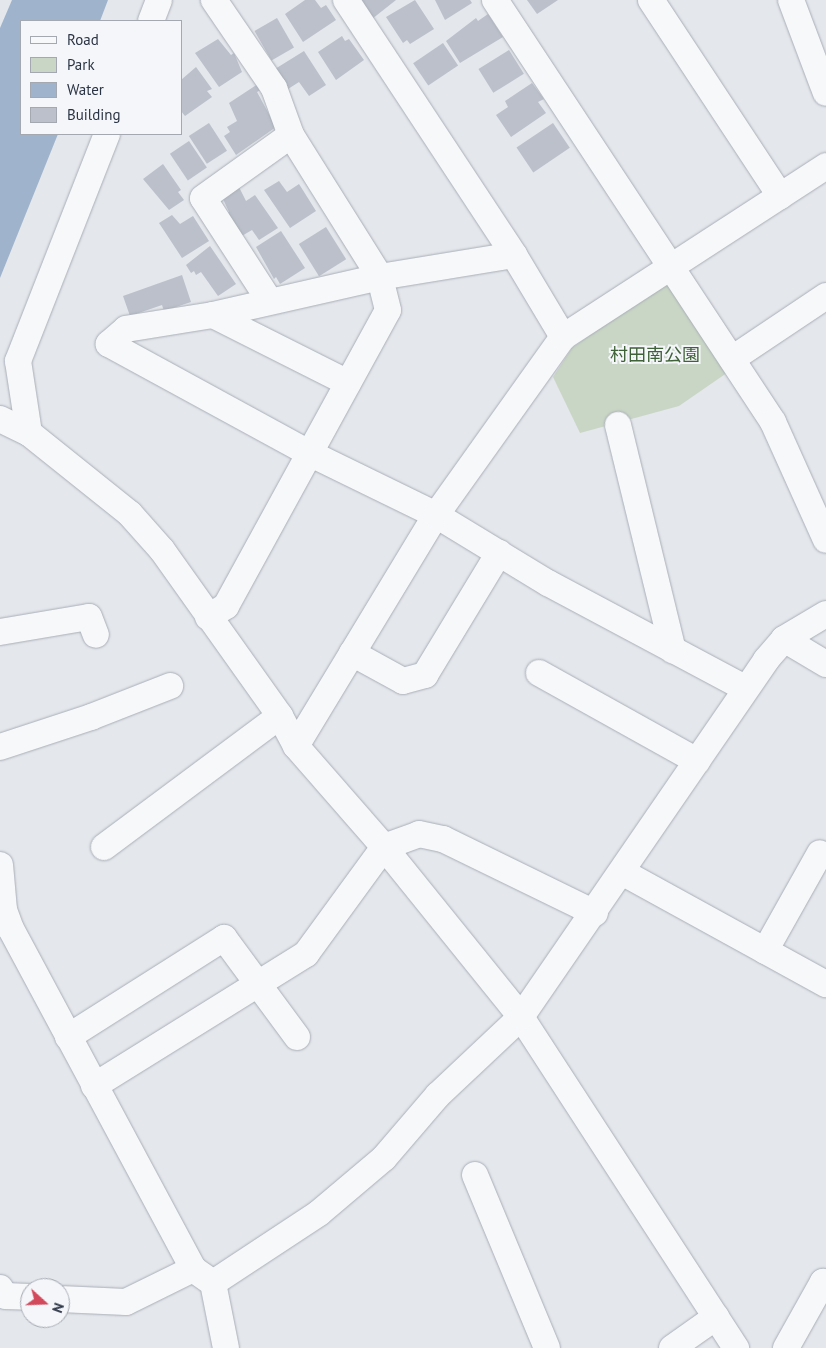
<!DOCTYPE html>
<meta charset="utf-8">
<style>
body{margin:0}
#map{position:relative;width:826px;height:1348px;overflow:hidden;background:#e4e7ec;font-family:"PT Sans","Noto Sans JP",sans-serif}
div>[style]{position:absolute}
.green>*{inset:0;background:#c9d6c5}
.water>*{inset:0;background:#9fb4cc}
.building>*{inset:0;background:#bbc0ca;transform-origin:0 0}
.roads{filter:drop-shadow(0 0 1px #a9aeb7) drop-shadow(0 0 1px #a9aeb7)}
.minor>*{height:26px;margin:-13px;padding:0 13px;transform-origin:13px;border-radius:13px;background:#f7f8fa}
span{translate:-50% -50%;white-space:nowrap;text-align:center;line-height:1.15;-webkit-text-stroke:4px #f4f6f9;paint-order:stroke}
.park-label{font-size:18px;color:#3f6138}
.legend{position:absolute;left:20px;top:20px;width:162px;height:115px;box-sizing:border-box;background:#f4f6f9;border:1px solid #a4a8b1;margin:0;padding:6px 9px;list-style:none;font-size:15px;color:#2b3445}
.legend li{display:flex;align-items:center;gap:10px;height:25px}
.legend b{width:25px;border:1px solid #a4a8b1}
.north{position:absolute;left:20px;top:1278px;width:50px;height:50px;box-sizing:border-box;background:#f4f6f9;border:1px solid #a4a8b1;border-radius:50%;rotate:110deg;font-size:14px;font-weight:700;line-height:20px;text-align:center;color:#2b3445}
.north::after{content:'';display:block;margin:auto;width:18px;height:22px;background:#d1495b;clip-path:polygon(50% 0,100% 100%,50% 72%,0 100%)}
</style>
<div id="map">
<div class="green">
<i style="clip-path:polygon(659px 285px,680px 286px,734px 368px,679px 406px,580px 433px,553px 377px,572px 348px)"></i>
</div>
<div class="water">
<i style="clip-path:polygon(12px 0,108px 0,100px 21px,21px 21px,21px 134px,58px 134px,0 278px,0 28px)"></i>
</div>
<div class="building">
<i style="clip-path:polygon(305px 0,315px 0,321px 8px,326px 5px,336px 20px,303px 42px,285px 14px)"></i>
<i style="clip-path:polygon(360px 0,396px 0,372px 19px)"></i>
<i style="clip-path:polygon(415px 0,434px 29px,410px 44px,407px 40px,403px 43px,386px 17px)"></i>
<i style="clip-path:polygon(435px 0,470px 0,472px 3px,445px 20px)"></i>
<i style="clip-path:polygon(527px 0,558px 0,537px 14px)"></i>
<i style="clip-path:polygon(488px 14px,503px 37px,460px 63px,446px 41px,476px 18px,478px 21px)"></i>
<i style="left:277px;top:18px;width:34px;height:26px;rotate:60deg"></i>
<i style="clip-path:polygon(342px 36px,345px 41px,349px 39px,364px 60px,336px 80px,318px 52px)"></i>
<i style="clip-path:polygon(218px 39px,231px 55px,234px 53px,242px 72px,219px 87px,195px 53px)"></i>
<i style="left:443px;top:43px;width:27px;height:36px;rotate:56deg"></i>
<i style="left:509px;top:50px;width:28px;height:36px;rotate:58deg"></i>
<i style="clip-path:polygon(304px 51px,326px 85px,309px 96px,299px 82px,288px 89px,275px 69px)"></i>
<i style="clip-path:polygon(196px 67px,212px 89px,207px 91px,212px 97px,185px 116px,181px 111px,181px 80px)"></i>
<i style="clip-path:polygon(532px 83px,544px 99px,538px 102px,546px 113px,511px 137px,496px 115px,508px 107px,505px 101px)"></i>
<i style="clip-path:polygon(258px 84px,262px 89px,257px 92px,276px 127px,236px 155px,224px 136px,230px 132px,227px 127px,237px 121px,229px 103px)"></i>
<i style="left:209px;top:123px;width:33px;height:24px;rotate:57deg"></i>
<i style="left:553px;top:123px;width:30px;height:44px;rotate:56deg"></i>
<i style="left:189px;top:141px;width:32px;height:23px;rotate:56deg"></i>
<i style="clip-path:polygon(163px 164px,181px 190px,178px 192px,184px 200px,169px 210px,143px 179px)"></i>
<i style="clip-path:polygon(279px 181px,287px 192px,299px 184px,316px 211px,290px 228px,264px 190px)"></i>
<i style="clip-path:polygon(239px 187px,246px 201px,255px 195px,278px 228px,259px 240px,252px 230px,240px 237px,225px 215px,229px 212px,223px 199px)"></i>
<i style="clip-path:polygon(172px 215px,180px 224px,193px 216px,209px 241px,182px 258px,159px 223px)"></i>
<i style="left:326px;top:227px;width:38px;height:32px;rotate:58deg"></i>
<i style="clip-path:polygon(281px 231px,305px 268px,280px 284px,276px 277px,274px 279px,256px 247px)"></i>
<i style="clip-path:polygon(210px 246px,236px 284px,218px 296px,201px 272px,196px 275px,194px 271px,191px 273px,186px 265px)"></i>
<i style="clip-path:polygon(182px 275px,191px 302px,164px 311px,162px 305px,130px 316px,123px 296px)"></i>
</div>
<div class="roads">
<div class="minor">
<i style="left:346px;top:0;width:305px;rotate:56.6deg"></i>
<i style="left:514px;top:255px;width:96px;rotate:59.1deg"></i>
<i style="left:495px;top:0;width:505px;rotate:56.62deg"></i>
<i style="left:773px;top:422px;width:129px;rotate:65.8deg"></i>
<i style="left:651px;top:0;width:235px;rotate:56.6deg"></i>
<i style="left:791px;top:0;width:99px;rotate:69.4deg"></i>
<i style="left:151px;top:21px;width:22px;rotate:-69deg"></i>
<i style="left:514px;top:255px;width:136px;rotate:170.7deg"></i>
<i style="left:380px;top:277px;width:171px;rotate:167.2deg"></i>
<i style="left:213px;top:315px;width:88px;rotate:170.9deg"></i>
<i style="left:126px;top:329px;width:23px;rotate:139deg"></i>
<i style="left:109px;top:344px;width:228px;rotate:28.6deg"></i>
<i style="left:309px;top:453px;width:141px;rotate:26deg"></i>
<i style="left:436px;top:515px;width:131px;rotate:31.3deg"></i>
<i style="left:548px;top:583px;width:223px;rotate:28.1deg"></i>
<i style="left:269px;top:300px;width:121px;rotate:-122.9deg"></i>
<i style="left:203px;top:198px;width:108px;rotate:-35.6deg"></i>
<i style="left:213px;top:315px;width:151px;rotate:26.7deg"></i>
<i style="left:732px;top:359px;width:113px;rotate:-33.8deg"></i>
<i style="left:0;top:419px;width:32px;rotate:26deg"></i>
<i style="left:29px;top:433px;width:129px;rotate:38.7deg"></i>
<i style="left:130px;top:514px;width:48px;rotate:48.4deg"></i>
<i style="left:162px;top:550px;width:204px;rotate:54.6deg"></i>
<i style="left:280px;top:716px;width:34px;rotate:62deg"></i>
<i style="left:296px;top:746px;width:134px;rotate:48.9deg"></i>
<i style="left:384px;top:847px;width:218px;rotate:51.1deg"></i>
<i style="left:521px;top:1017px;width:395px;rotate:57deg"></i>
<i style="left:618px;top:425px;width:232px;rotate:76.3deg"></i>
<i style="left:29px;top:433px;width:73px;rotate:-98.7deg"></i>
<i style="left:18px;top:361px;width:244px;rotate:-68.6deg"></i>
<i style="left:208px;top:617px;width:21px;rotate:-31deg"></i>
<i style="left:226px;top:606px;width:337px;rotate:-61.3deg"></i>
<i style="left:388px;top:310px;width:34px;rotate:-104deg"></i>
<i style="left:380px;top:277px;width:168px;rotate:-122.1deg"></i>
<i style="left:291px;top:135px;width:50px;rotate:-109.9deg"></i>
<i style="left:274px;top:88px;width:107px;rotate:-124.3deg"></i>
<i style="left:0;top:632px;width:90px;rotate:-9.6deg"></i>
<i style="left:89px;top:617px;width:19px;rotate:69deg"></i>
<i style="left:784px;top:639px;width:49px;rotate:30.8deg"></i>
<i style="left:352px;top:653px;width:58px;rotate:28.8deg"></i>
<i style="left:403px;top:681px;width:23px;rotate:-15deg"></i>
<i style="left:425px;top:675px;width:143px;rotate:-58.8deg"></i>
<i style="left:539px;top:673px;width:181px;rotate:29.1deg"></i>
<i style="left:296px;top:746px;width:270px;rotate:-58.8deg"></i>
<i style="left:436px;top:515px;width:219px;rotate:-54.5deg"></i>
<i style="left:563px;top:337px;width:314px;rotate:-33deg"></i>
<i style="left:0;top:747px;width:96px;rotate:-18.2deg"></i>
<i style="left:91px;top:717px;width:85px;rotate:-21.4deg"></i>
<i style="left:104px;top:847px;width:219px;rotate:-36.7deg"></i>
<i style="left:0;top:865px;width:45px;rotate:84.9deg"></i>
<i style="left:4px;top:910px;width:20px;rotate:70deg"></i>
<i style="left:11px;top:929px;width:386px;rotate:61.8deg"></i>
<i style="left:193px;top:1269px;width:24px;rotate:35deg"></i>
<i style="left:213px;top:1283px;width:66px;rotate:78.7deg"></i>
<i style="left:622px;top:872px;width:233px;rotate:28.8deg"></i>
<i style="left:765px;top:951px;width:112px;rotate:-60.7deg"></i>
<i style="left:68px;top:1037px;width:185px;rotate:-32.4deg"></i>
<i style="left:224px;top:938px;width:123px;rotate:53.6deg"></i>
<i style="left:94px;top:1086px;width:250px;rotate:-31.9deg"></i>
<i style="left:306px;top:954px;width:132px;rotate:-53.9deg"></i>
<i style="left:384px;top:847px;width:37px;rotate:-20deg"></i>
<i style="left:419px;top:834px;width:25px;rotate:12deg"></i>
<i style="left:443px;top:839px;width:169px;rotate:26deg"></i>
<i style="left:475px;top:1175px;width:187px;rotate:67.4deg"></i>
<i style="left:213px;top:1283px;width:127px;rotate:-33.4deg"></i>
<i style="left:319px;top:1213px;width:85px;rotate:-40.2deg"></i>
<i style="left:384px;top:1158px;width:83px;rotate:-49.4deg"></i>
<i style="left:438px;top:1095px;width:114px;rotate:-43.2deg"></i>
<i style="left:521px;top:1017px;width:433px;rotate:-55.5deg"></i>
<i style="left:766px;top:660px;width:28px;rotate:-49deg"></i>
<i style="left:784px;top:639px;width:49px;rotate:-30.8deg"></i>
<i style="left:0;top:1288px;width:9px;rotate:58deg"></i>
<i style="left:5px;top:1296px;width:25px;rotate:2deg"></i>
<i style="left:60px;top:1299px;width:66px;rotate:2.6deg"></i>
<i style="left:126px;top:1302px;width:75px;rotate:-26.2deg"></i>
<i style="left:672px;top:1348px;width:54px;rotate:-35.2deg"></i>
<i style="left:786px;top:1348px;width:76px;rotate:-60.7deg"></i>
<i style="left:823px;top:1282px;width:4px;rotate:34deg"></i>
</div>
</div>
<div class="park-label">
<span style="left:655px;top:355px">村田南公園</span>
</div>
<ul class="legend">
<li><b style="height:6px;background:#f7f8fa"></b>Road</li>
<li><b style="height:14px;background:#c9d6c5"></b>Park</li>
<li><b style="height:14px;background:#9fb4cc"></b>Water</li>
<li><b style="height:14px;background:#bbc0ca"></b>Building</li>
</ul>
<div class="north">N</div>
</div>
